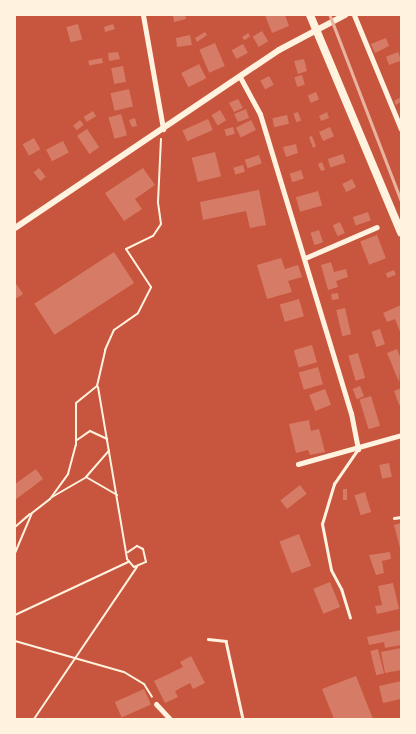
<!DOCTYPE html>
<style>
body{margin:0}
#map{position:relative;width:416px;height:734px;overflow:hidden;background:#c8553d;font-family:"IBM Plex Sans",sans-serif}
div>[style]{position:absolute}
.building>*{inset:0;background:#d67c66;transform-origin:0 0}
.path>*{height:2px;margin:-1px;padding:0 1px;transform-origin:1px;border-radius:1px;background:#fff3e0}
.service>*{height:2.5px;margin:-1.25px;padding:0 1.25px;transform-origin:1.25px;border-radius:1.25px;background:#fff3e0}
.minor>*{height:5px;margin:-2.5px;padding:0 2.5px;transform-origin:2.5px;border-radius:2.5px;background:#fff3e0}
.tertiary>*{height:6px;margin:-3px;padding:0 3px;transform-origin:3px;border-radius:3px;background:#fff3e0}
.primary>*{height:8px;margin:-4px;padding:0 4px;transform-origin:4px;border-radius:4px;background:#fff3e0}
.rail>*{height:2.5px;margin:-1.25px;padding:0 1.25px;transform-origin:1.25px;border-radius:1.25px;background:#e9b49f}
span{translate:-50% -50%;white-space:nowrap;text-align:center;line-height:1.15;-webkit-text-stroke:5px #fff3e0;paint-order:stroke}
.frame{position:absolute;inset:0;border:16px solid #fff3e0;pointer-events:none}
</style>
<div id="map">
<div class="building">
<i style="clip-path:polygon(173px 15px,185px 15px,186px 19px,174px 22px)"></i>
<i style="clip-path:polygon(265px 15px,285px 15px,289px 26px,272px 33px)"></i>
<i style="left:78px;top:24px;width:16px;height:12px;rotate:75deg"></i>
<i style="clip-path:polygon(113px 24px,115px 29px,105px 32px,104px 27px)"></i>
<i style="left:262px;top:31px;width:12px;height:11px;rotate:59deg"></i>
<i style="clip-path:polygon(205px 32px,207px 35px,197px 42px,195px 38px)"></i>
<i style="left:248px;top:33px;width:4px;height:7px;rotate:56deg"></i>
<i style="clip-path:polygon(190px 35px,192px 45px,177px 47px,176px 38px)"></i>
<i style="clip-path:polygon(386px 38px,389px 46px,375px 53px,371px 44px)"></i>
<i style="left:215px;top:43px;width:25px;height:17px;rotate:67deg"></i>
<i style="left:243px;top:44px;width:10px;height:13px;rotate:61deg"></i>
<i style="clip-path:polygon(118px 52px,120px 59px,109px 61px,108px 53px)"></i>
<i style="left:398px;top:52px;width:9px;height:13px;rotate:69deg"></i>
<i style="left:102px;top:58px;width:5px;height:14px;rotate:79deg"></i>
<i style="clip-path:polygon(304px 59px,307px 71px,298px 74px,294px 61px)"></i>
<i style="left:199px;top:64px;width:16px;height:20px;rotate:63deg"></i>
<i style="left:123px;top:66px;width:16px;height:12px;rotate:79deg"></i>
<i style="left:302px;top:75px;width:10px;height:8px;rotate:73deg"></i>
<i style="left:269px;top:76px;width:10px;height:10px;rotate:61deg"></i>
<i style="left:129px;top:89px;width:18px;height:19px;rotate:77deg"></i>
<i style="left:316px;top:92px;width:8px;height:9px;rotate:67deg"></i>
<i style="clip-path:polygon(401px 97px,401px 102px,396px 105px,394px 101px)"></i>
<i style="clip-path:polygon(238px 99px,243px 108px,234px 112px,229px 103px)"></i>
<i style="clip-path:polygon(246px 109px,249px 118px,238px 122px,234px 114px)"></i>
<i style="left:220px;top:110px;width:12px;height:10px;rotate:59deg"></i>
<i style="left:93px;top:111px;width:6px;height:11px;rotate:59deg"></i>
<i style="left:298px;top:112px;width:9px;height:5px;rotate:69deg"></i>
<i style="clip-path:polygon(327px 112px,329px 118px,321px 121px,319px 116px)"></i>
<i style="left:121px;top:114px;width:22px;height:13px;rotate:74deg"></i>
<i style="left:287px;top:115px;width:9px;height:15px;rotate:77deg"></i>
<i style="clip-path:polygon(135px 118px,137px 126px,132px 127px,129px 120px)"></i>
<i style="left:208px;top:119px;width:12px;height:28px;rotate:66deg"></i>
<i style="left:80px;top:120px;width:6px;height:9px;rotate:51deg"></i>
<i style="left:251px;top:120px;width:11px;height:17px;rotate:63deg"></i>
<i style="left:233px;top:127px;width:7px;height:9px;rotate:74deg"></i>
<i style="left:330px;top:127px;width:10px;height:12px;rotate:66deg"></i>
<i style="left:87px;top:129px;width:22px;height:12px;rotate:56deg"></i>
<i style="clip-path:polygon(312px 136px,316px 146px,313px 148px,309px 137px)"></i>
<i style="left:34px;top:138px;width:13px;height:13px;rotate:61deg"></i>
<i style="left:63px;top:141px;width:13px;height:19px;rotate:63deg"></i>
<i style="clip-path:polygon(296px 144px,298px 153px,286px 157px,283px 147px)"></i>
<i style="left:215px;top:152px;width:25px;height:24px;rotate:76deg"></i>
<i style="left:343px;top:154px;width:9px;height:16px;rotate:72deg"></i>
<i style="left:259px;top:155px;width:9px;height:15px;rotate:72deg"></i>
<i style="clip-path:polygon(322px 162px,325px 170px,321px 171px,318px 164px)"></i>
<i style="left:243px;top:165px;width:7px;height:10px;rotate:74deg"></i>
<i style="left:39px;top:168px;width:11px;height:7px;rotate:52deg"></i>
<i style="clip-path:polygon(143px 168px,155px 185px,135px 199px,142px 209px,124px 221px,105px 193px)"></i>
<i style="left:301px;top:170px;width:9px;height:12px;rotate:72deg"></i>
<i style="left:352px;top:179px;width:9px;height:11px;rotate:63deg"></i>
<i style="clip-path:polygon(259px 190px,266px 225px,250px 228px,246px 211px,203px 220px,200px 202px)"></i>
<i style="left:318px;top:191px;width:15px;height:23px;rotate:74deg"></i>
<i style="left:368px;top:212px;width:9px;height:16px;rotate:72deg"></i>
<i style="left:340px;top:222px;width:12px;height:8px;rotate:66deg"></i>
<i style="left:319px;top:230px;width:13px;height:9px;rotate:72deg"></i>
<i style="left:377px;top:235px;width:25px;height:18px;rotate:69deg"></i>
<i style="left:114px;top:252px;width:37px;height:95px;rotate:57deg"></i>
<i style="clip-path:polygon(281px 258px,285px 269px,298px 265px,302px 277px,288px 281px,292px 292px,267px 299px,257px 265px)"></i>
<i style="clip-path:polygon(331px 262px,334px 272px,346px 269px,348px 277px,336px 281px,338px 287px,328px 290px,321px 265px)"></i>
<i style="left:394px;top:270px;width:5px;height:9px;rotate:68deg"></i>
<i style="clip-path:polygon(15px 282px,23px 294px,15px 299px)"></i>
<i style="left:338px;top:293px;width:6px;height:7px;rotate:81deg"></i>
<i style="left:299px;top:299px;width:18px;height:20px;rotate:74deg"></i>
<i style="clip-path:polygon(401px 305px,401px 334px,395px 319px,387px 322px,383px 313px)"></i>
<i style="left:345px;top:308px;width:27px;height:9px;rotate:77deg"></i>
<i style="left:380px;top:329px;width:16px;height:9px;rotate:72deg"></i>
<i style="left:312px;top:345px;width:18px;height:19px;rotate:74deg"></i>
<i style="clip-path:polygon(397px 349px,401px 359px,399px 382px,387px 353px)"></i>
<i style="left:358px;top:353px;width:26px;height:10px;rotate:74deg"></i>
<i style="left:318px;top:367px;width:18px;height:20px;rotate:74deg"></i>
<i style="left:360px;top:386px;width:11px;height:8px;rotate:68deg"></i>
<i style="clip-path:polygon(401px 388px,401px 404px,399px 405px,394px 391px)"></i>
<i style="left:325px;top:389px;width:17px;height:17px;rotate:69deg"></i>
<i style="left:371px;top:396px;width:31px;height:12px;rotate:73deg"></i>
<i style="clip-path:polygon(309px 420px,311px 431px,319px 429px,325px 452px,310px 455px,308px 450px,296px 453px,289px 424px)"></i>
<i style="left:389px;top:463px;width:14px;height:10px;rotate:78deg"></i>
<i style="clip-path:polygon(36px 469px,43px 479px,15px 500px,15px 484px)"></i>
<i style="left:300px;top:485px;width:11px;height:25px;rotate:52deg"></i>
<i style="left:343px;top:489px;width:4px;height:11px"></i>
<i style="left:365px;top:492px;width:21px;height:11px;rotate:73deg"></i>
<i style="clip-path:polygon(401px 523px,401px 548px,400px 548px,394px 525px)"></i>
<i style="left:299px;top:534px;width:34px;height:21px;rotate:69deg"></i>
<i style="clip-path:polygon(390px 552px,391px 559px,382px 561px,384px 573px,376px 575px,369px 555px)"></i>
<i style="left:330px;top:582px;width:27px;height:18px;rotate:68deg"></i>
<i style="clip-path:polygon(393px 583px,399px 609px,377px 614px,375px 606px,382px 605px,378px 586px)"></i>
<i style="clip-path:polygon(401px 630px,401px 645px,385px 648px,384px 642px,369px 645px,367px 637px)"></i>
<i style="clip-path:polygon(401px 648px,401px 670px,385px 673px,381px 652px)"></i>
<i style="left:378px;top:649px;width:25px;height:8px;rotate:76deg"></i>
<i style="clip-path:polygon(191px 656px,205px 683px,193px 689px,190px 683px,175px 691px,178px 697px,165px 703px,154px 681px,183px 667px,180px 662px)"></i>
<i style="clip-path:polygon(356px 676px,373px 719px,334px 719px,322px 689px)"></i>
<i style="clip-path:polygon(401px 681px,401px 699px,383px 703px,379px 686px)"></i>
<i style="left:144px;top:689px;width:17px;height:32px;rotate:66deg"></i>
</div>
<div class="path">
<i style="left:98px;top:387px;width:174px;rotate:80.4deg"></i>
<i style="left:127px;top:559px;width:11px;rotate:49deg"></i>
<i style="left:134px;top:567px;width:13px;rotate:-23deg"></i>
<i style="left:146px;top:562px;width:13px;rotate:-103deg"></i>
<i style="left:143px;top:549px;width:7px;rotate:-153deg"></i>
<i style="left:137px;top:546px;width:11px;rotate:146deg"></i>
<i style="left:77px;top:440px;width:16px;rotate:-35deg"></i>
<i style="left:90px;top:431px;width:19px;rotate:25deg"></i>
<i style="left:86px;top:477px;width:35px;rotate:-49deg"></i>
<i style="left:52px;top:497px;width:39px;rotate:-30deg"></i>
<i style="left:86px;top:477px;width:36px;rotate:30deg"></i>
<i style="left:15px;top:527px;width:20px;rotate:-41deg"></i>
<i style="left:15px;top:553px;width:43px;rotate:-67deg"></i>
<i style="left:32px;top:513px;width:23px;rotate:-38deg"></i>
<i style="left:50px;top:499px;width:31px;rotate:-54deg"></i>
<i style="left:68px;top:474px;width:30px;rotate:-75deg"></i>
<i style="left:76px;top:445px;width:42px;rotate:-90deg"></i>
<i style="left:76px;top:403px;width:27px;rotate:-39deg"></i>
<i style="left:97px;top:386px;width:37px;rotate:-77deg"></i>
<i style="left:105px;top:350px;width:22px;rotate:-66deg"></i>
<i style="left:114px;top:330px;width:29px;rotate:-35deg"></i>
<i style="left:138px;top:313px;width:29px;rotate:-63deg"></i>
<i style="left:151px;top:287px;width:45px;rotate:-123.3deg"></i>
<i style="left:126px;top:249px;width:30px;rotate:-26deg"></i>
<i style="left:153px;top:236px;width:14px;rotate:-56deg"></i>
<i style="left:161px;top:224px;width:22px;rotate:-98deg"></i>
<i style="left:158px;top:202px;width:63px;rotate:-87.3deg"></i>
<i style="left:15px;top:615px;width:125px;rotate:-25.1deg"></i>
<i style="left:15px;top:641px;width:113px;rotate:15.9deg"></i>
<i style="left:124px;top:672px;width:23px;rotate:31deg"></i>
<i style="left:144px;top:684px;width:15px;rotate:58deg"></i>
<i style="left:34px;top:719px;width:184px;rotate:-55.9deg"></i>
</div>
<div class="service">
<i style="left:394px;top:518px;width:7px;rotate:-8deg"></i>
<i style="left:350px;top:618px;width:30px;rotate:-107deg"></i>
<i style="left:341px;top:589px;width:21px;rotate:-118deg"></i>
<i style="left:331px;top:570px;width:47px;rotate:-101.1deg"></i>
<i style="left:322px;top:524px;width:42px;rotate:-73.3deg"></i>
<i style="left:334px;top:484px;width:42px;rotate:-55.6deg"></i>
<i style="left:208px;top:639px;width:18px;rotate:6deg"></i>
<i style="left:226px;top:641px;width:80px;rotate:77.7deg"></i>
</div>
<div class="minor">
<i style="left:143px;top:15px;width:116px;rotate:80deg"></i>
<i style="left:354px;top:15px;width:123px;rotate:67.6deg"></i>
<i style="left:240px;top:77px;width:42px;rotate:61.6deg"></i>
<i style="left:260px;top:114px;width:313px;rotate:73.1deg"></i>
<i style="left:351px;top:413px;width:37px;rotate:79deg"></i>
<i style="left:305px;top:258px;width:78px;rotate:-23.3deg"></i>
<i style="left:298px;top:464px;width:107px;rotate:-15.7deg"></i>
<i style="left:156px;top:704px;width:21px;rotate:47deg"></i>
</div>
<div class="tertiary">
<i style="left:15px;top:228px;width:318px;rotate:-34deg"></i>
<i style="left:279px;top:50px;width:75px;rotate:-27.9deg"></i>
</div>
<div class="primary">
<i style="left:310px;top:15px;width:236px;rotate:67.3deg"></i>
</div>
<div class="rail">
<i style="left:330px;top:15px;width:198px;rotate:69deg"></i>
</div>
<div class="frame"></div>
</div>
